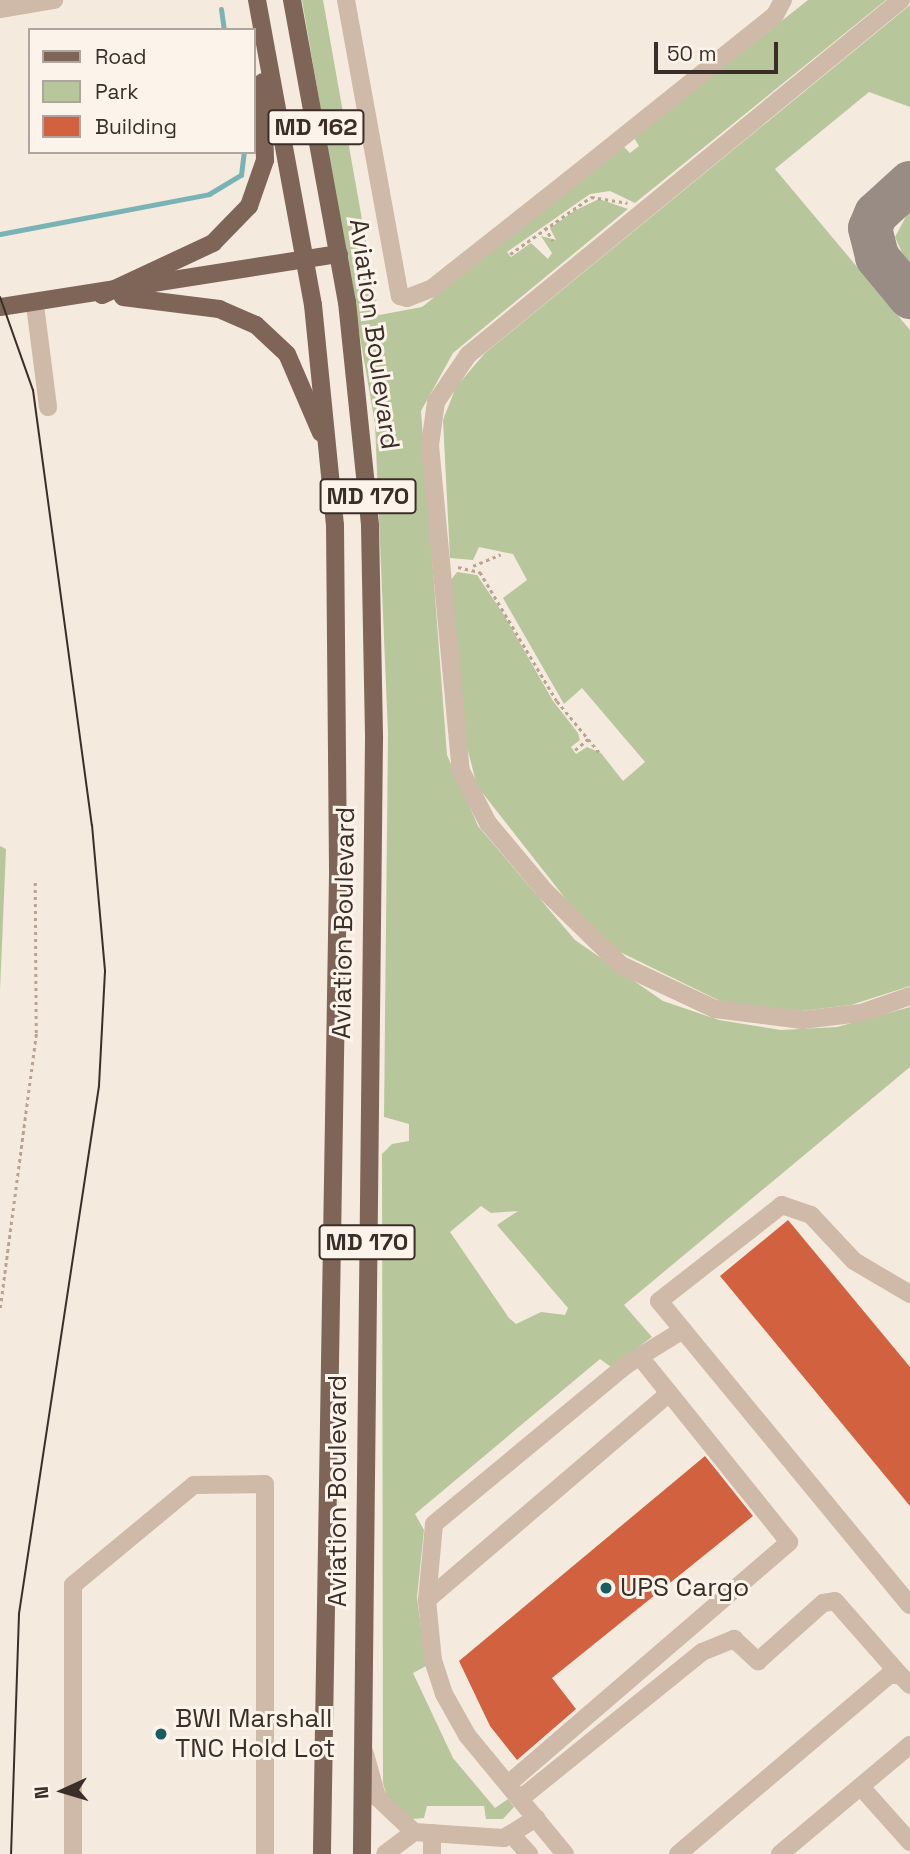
<!DOCTYPE html>
<style>
body{margin:0}
#map{position:relative;width:910px;height:1854px;overflow:hidden;background:#f5eade;font-family:"Space Grotesk",sans-serif}
div>[style]{position:absolute}
.green>*{inset:0;background:#b8c69c}
.stream>*{height:5px;margin:-2.5px;padding:0 2.5px;transform-origin:2.5px;border-radius:2.5px;background:#79b3b5}
.taxiway>*{height:44px;margin:-22px;padding:0 22px;transform-origin:22px;border-radius:22px;background:#988c84}
.building>*{inset:0;background:#d2613f}
.path>*{height:2.5px;margin-top:-1.25px;transform-origin:0;background:repeating-linear-gradient(90deg,#bba392 0 3.5px,transparent 0 7px)}
.minor>*{height:18px;margin:-9px;padding:0 9px;transform-origin:9px;border-radius:9px;background:#cfb9a8}
.major>*{height:18px;margin:-9px;padding:0 9px;transform-origin:9px;border-radius:9px;background:#7e6558}
.tram>*{height:2px;margin:-1px;padding:0 1px;transform-origin:1px;border-radius:1px;background:#3b2e29}
.dots>*{width:19px;height:19px;translate:-50% -50%;box-sizing:border-box;border:4px solid #fcf4eb;border-radius:50%}
span{translate:-50% -50%;white-space:nowrap;text-align:center;line-height:1.15;-webkit-text-stroke:6px #fcf4eb;paint-order:stroke}
.shield-label span{padding:2px 5px;background:#fcf4eb;border:2px solid;border-radius:5px;-webkit-text-stroke-width:0}
.shield-label{font-size:24px;color:#3b2e29;font-weight:700}
.street-label{font-size:26px;color:#3b2e29}
.poi-label{font-size:26px;color:#3b2e29}
.left{translate:0 -50%;text-align:left}
.legend{position:absolute;left:28px;top:28px;width:228px;height:126px;box-sizing:border-box;background:#fcf4eb;border:2px solid #afa59d;margin:0;padding:9px 12px;list-style:none;font-size:21px;color:#3b2e29}
.legend li{display:flex;align-items:center;gap:14px;height:35px}
.legend b{width:35px;border:2px solid #afa59d}
.north{position:absolute;left:28px;top:1756px;width:70px;height:70px;-webkit-text-stroke:5px #fcf4eb;paint-order:stroke;rotate:266deg;font-size:19px;font-weight:700;line-height:28px;text-align:center;color:#3b2e29}
.north::after{content:'';display:block;margin:auto;width:24px;height:32px;background:#3b2e29;clip-path:polygon(50% 0,100% 100%,50% 72%,0 100%)}
.scale{position:absolute;left:654px;top:42px;width:124px;height:32px;box-sizing:border-box;border:4px solid #3b2e29;border-top:0;padding-left:9px;font-size:21px;line-height:24px;white-space:nowrap;color:#3b2e29;-webkit-text-stroke:5px #fcf4eb;paint-order:stroke}
</style>
<div id="map">
<div class="green">
<i style="clip-path:polygon(evenodd,302px 0,323px 0,379px 315px,422px 307px,624px 147px,630px 153px,639px 146px,634px 138px,808px 0,886px 0,635px 203px,610px 191px,590px 194px,507px 252px,511px 257px,531px 243px,548px 259px,552px 253px,541px 236px,556px 240px,550px 228px,574px 211px,599px 199px,628px 209px,453px 353px,421px 411px,447px 755px,478px 826px,575px 940px,663px 1001px,719px 1020px,781px 1030px,837px 1027px,910px 1007px,910px 1067px,624px 1305px,652px 1337px,611px 1367px,600px 1359px,415px 1514px,424px 1530px,417px 1597px,426px 1666px,413px 1673px,453px 1758px,495px 1808px,508px 1799px,514px 1807px,503px 1819px,486px 1819px,484px 1806px,427px 1806px,424px 1818px,412px 1819px,386px 1794px,383px 1783px,382px 1154px,392px 1144px,409px 1141px,409px 1124px,384px 1117px,388px 733px,375px 424px,302px 0,481px 1206px,491px 1213px,518px 1211px,497px 1225px,568px 1308px,565px 1315px,541px 1312px,516px 1324px,509px 1318px,450px 1232px,481px 1206px)"></i>
<i style="clip-path:polygon(910px 5px,910px 107px,869px 92px,775px 169px,910px 330px,910px 986px,851px 1005px,801px 1011px,722px 1002px,616px 950px,576px 912px,477px 786px,467px 747px,451px 580px,457px 572px,477px 575px,504px 615px,553px 701px,578px 733px,580px 740px,571px 747px,576px 754px,587px 747px,601px 753px,623px 781px,645px 762px,582px 688px,564px 704px,503px 598px,527px 580px,513px 554px,479px 547px,473px 560px,450px 558px,443px 420px,456px 387px,485px 353px)"></i>
<i style="clip-path:polygon(910px 209px,910px 271px,895px 237px)"></i>
<i style="clip-path:polygon(0 846px,6px 849px,0 991px)"></i>
</div>
<div class="stream">
<i style="left:221px;top:9px;width:21px;rotate:82deg"></i>
<i style="left:0;top:234px;width:213px;rotate:-10.8deg"></i>
<i style="left:209px;top:194px;width:37px;rotate:-31deg"></i>
<i style="left:241px;top:175px;width:23px;rotate:-83deg"></i>
</div>
<div class="taxiway">
<i style="left:910px;top:183px;width:46px;rotate:137.6deg"></i>
<i style="left:876px;top:214px;width:15px;rotate:113deg"></i>
<i style="left:870px;top:228px;width:30px;rotate:76deg"></i>
<i style="left:877px;top:257px;width:52px;rotate:50.5deg"></i>
</div>
<div class="building">
<i style="clip-path:polygon(788px 1220px,910px 1367px,910px 1506px,720px 1276px)"></i>
<i style="clip-path:polygon(705px 1456px,753px 1516px,552px 1678px,576px 1709px,517px 1760px,490px 1726px,459px 1661px)"></i>
</div>
<div class="path">
<i style="left:545px;top:227px;width:16px;rotate:60deg"></i>
<i style="left:510px;top:254px;width:99px;rotate:-35.1deg"></i>
<i style="left:591px;top:197px;width:37px;rotate:9deg"></i>
<i style="left:473px;top:566px;width:30px;rotate:-23deg"></i>
<i style="left:458px;top:567px;width:23px;rotate:13deg"></i>
<i style="left:480px;top:572px;width:150px;rotate:59.2deg"></i>
<i style="left:557px;top:701px;width:66px;rotate:50.5deg"></i>
<i style="left:575px;top:750px;width:17px;rotate:-40deg"></i>
<i style="left:0;top:1308px;width:277px;rotate:-82.5deg"></i>
<i style="left:36px;top:1033px;width:154px;rotate:-90.4deg"></i>
</div>
<div class="minor">
<i style="left:346px;top:0;width:301px;rotate:79.7deg"></i>
<i style="left:400px;top:296px;width:7px;rotate:16deg"></i>
<i style="left:407px;top:298px;width:26px;rotate:-21deg"></i>
<i style="left:431px;top:289px;width:201px;rotate:-38.3deg"></i>
<i style="left:589px;top:164px;width:238px;rotate:-38.7deg"></i>
<i style="left:775px;top:15px;width:17px;rotate:-62deg"></i>
<i style="left:901px;top:0;width:560px;rotate:140.65deg"></i>
<i style="left:468px;top:355px;width:57px;rotate:124.2deg"></i>
<i style="left:436px;top:402px;width:43px;rotate:97.9deg"></i>
<i style="left:430px;top:445px;width:327px;rotate:84.6deg"></i>
<i style="left:461px;top:771px;width:59px;rotate:62.6deg"></i>
<i style="left:488px;top:823px;width:90px;rotate:50deg"></i>
<i style="left:546px;top:892px;width:105px;rotate:44.2deg"></i>
<i style="left:621px;top:965px;width:104px;rotate:25.1deg"></i>
<i style="left:715px;top:1009px;width:88px;rotate:7.2deg"></i>
<i style="left:802px;top:1020px;width:59px;rotate:-6.8deg"></i>
<i style="left:861px;top:1013px;width:52px;rotate:-19.1deg"></i>
<i style="left:0;top:9px;width:55px;rotate:-9.5deg"></i>
<i style="left:35px;top:305px;width:103px;rotate:82.7deg"></i>
<i style="left:910px;top:1294px;width:65px;rotate:-149.5deg"></i>
<i style="left:854px;top:1261px;width:63px;rotate:-133.1deg"></i>
<i style="left:811px;top:1215px;width:31px;rotate:-161deg"></i>
<i style="left:782px;top:1205px;width:156px;rotate:142deg"></i>
<i style="left:659px;top:1301px;width:394px;rotate:50.5deg"></i>
<i style="left:427px;top:1600px;width:318px;rotate:-40.5deg"></i>
<i style="left:669px;top:1393px;width:46px;rotate:-128.9deg"></i>
<i style="left:365px;top:1754px;width:45px;rotate:74.4deg"></i>
<i style="left:377px;top:1797px;width:51px;rotate:43.4deg"></i>
<i style="left:414px;top:1832px;width:36px;rotate:143deg"></i>
<i style="left:508px;top:1784px;width:371px;rotate:-40.7deg"></i>
<i style="left:789px;top:1542px;width:191px;rotate:-128.8deg"></i>
<i style="left:861px;top:1787px;width:74px;rotate:48.3deg"></i>
<i style="left:520px;top:1799px;width:234px;rotate:-38.9deg"></i>
<i style="left:702px;top:1652px;width:35px;rotate:-22deg"></i>
<i style="left:734px;top:1639px;width:33px;rotate:43deg"></i>
<i style="left:758px;top:1661px;width:87px;rotate:-41.7deg"></i>
<i style="left:823px;top:1603px;width:12px;rotate:-9deg"></i>
<i style="left:835px;top:1601px;width:98px;rotate:48.7deg"></i>
<i style="left:414px;top:1832px;width:90px;rotate:3.8deg"></i>
<i style="left:504px;top:1838px;width:38px;rotate:-32deg"></i>
<i style="left:511px;top:1834px;width:27px;rotate:48deg"></i>
<i style="left:73px;top:1854px;width:269px;rotate:-90deg"></i>
<i style="left:73px;top:1585px;width:157px;rotate:-39.6deg"></i>
<i style="left:194px;top:1485px;width:71px;rotate:-0.8deg"></i>
<i style="left:265px;top:1484px;width:370px;rotate:90deg"></i>
<i style="left:432px;top:1854px;width:21px;rotate:-90deg"></i>
<i style="left:565px;top:1854px;width:154px;rotate:-129.5deg"></i>
<i style="left:467px;top:1735px;width:47px;rotate:-119.3deg"></i>
<i style="left:444px;top:1694px;width:35px;rotate:-108deg"></i>
<i style="left:433px;top:1661px;width:61px;rotate:-95.6deg"></i>
<i style="left:427px;top:1600px;width:76px;rotate:-84.7deg"></i>
<i style="left:434px;top:1524px;width:249px;rotate:-39.6deg"></i>
<i style="left:626px;top:1365px;width:67px;rotate:-31.6deg"></i>
<i style="left:678px;top:1854px;width:277px;rotate:-40.3deg"></i>
<i style="left:889px;top:1675px;width:11px"></i>
<i style="left:900px;top:1675px;width:14px;rotate:45deg"></i>
<i style="left:780px;top:1854px;width:170px;rotate:-40deg"></i>
</div>
<div class="major">
<i style="left:257px;top:0;width:310px;rotate:79.6deg"></i>
<i style="left:313px;top:305px;width:221px;rotate:84.3deg"></i>
<i style="left:335px;top:525px;width:350px;rotate:89.5deg"></i>
<i style="left:338px;top:875px;width:979px;rotate:90.94deg"></i>
<i style="left:292px;top:0;width:307px;rotate:79.7deg"></i>
<i style="left:347px;top:302px;width:225px;rotate:84.1deg"></i>
<i style="left:370px;top:526px;width:213px;rotate:88.9deg"></i>
<i style="left:374px;top:739px;width:1115px;rotate:90.62deg"></i>
<i style="left:102px;top:295px;width:123px;rotate:-25.1deg"></i>
<i style="left:213px;top:243px;width:52px;rotate:-45.8deg"></i>
<i style="left:249px;top:206px;width:49px;rotate:-70.8deg"></i>
<i style="left:265px;top:160px;width:78px;rotate:-91.5deg"></i>
<i style="left:123px;top:297px;width:97px;rotate:7.1deg"></i>
<i style="left:219px;top:309px;width:40px;rotate:23.4deg"></i>
<i style="left:256px;top:325px;width:42px;rotate:43.1deg"></i>
<i style="left:287px;top:354px;width:86px;rotate:66.7deg"></i>
<i style="left:0;top:307px;width:343px;rotate:-8.9deg"></i>
</div>
<div class="tram">
<i style="left:0;top:297px;width:99px;rotate:70.5deg"></i>
<i style="left:33px;top:390px;width:439px;rotate:82.3deg"></i>
<i style="left:92px;top:825px;width:147px;rotate:84.9deg"></i>
<i style="left:105px;top:971px;width:115px;rotate:93deg"></i>
<i style="left:99px;top:1086px;width:534px;rotate:98.62deg"></i>
<i style="left:19px;top:1614px;width:240px;rotate:91.9deg"></i>
</div>
<div class="dots">
<i style="left:606px;top:1588px;background:#195d61"></i>
<i style="left:161px;top:1734px;background:#195d61"></i>
</div>
<div class="shield-label">
<span style="left:316px;top:127px">MD 162</span>
<span style="left:368px;top:496px">MD 170</span>
<span style="left:367px;top:1242px">MD 170</span>
</div>
<div class="street-label">
<span style="left:374px;top:334px;rotate:82deg">Aviation Boulevard</span>
<span style="left:344px;top:923px;rotate:-89deg">Aviation Boulevard</span>
<span style="left:338px;top:1491px;rotate:-90deg">Aviation Boulevard</span>
</div>
<div class="poi-label">
<span class="left" style="left:620px;top:1588px">UPS Cargo</span>
<span class="left" style="left:175px;top:1734px">BWI Marshall<br>TNC Hold Lot</span>
</div>
<ul class="legend">
<li><b style="height:9px;background:#7e6558"></b>Road</li>
<li><b style="height:19px;background:#b8c69c"></b>Park</li>
<li><b style="height:19px;background:#d2613f"></b>Building</li>
</ul>
<div class="north">N</div>
<div class="scale">50 m</div>
</div>
